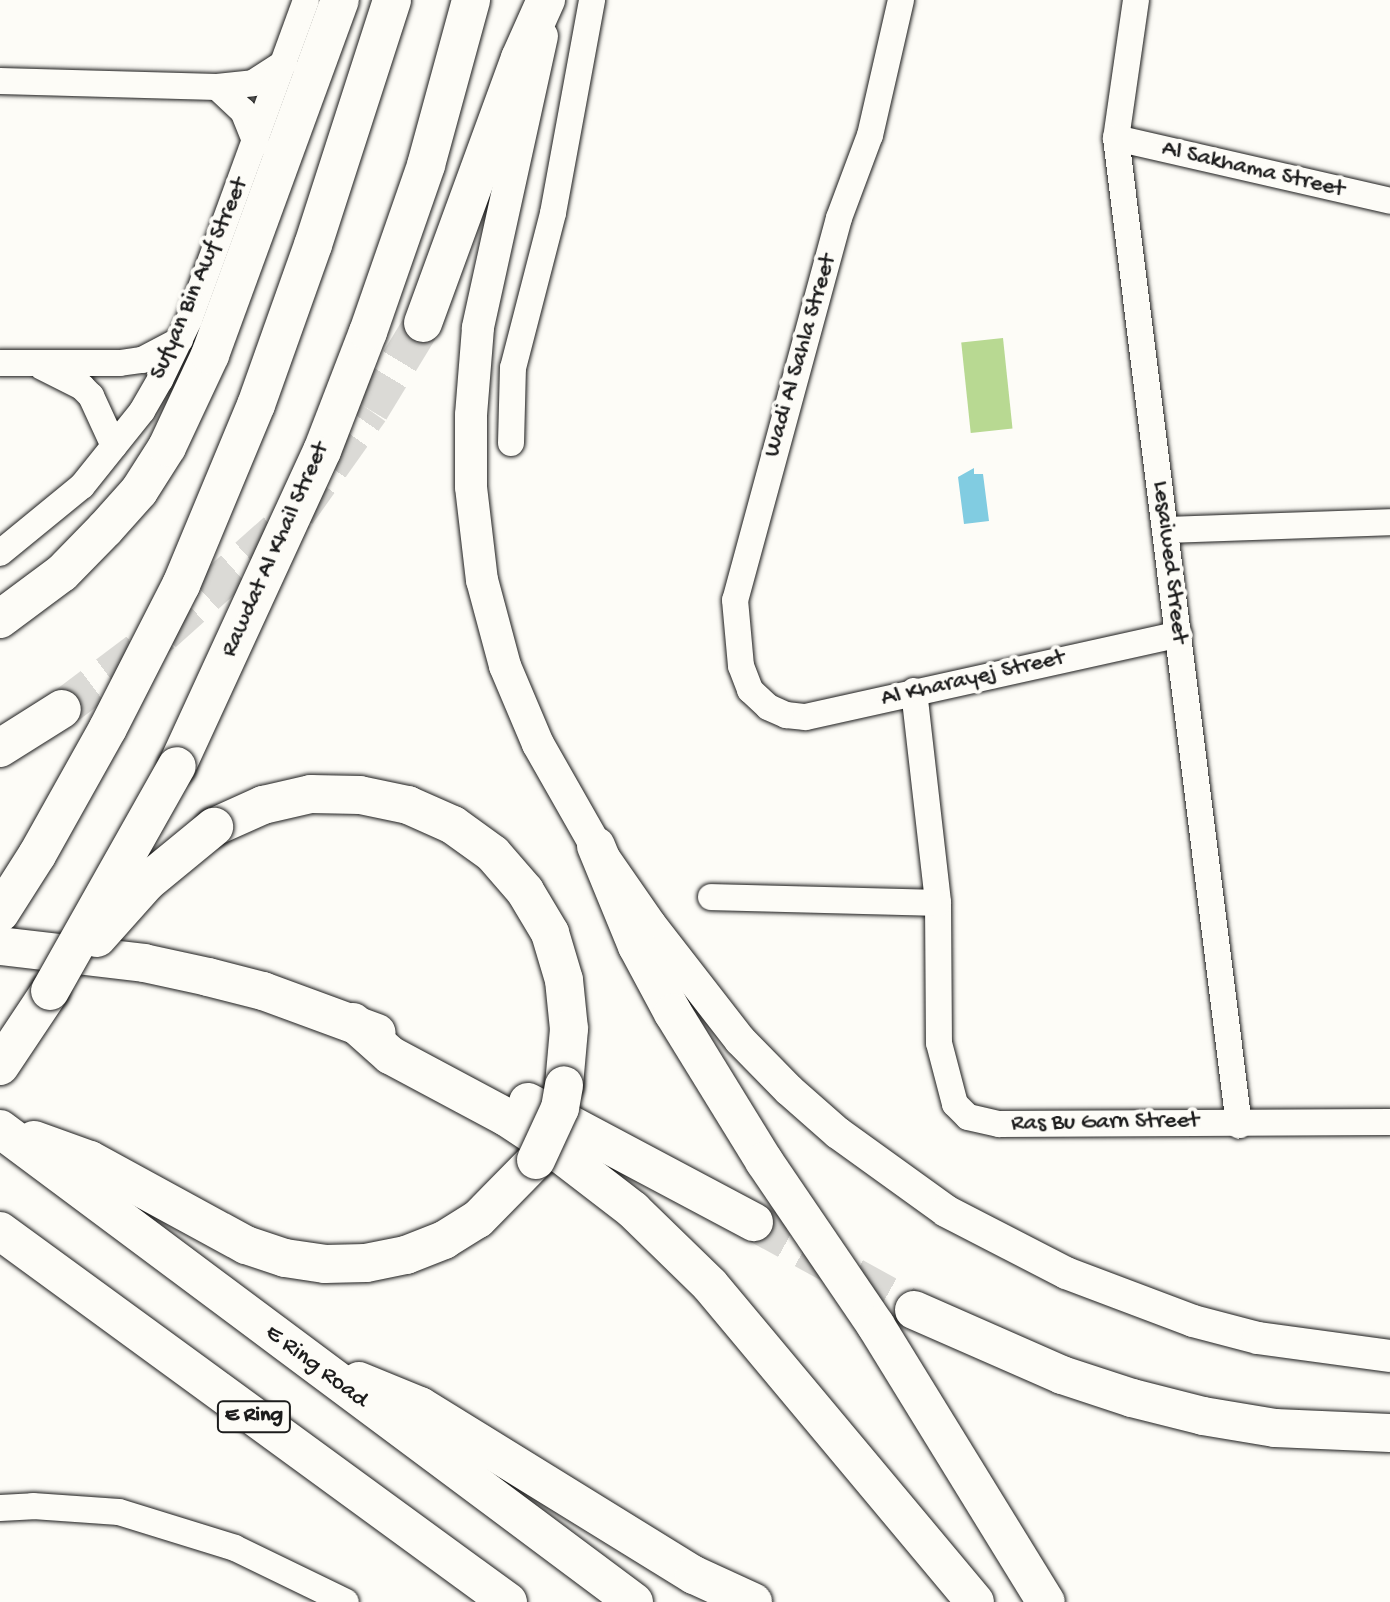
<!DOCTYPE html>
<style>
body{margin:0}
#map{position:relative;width:1390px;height:1602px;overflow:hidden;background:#fdfcf7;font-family:"Gochi Hand",sans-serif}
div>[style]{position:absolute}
.green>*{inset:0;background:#b8d992;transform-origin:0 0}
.water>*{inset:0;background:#81cce1}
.highway-tunnel>*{height:38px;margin-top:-19px;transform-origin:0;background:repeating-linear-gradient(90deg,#dbdad6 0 38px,transparent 0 57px)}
.roads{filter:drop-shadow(0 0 2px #1c1c1c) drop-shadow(0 0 2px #1c1c1c)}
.minor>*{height:26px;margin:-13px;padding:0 13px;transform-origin:13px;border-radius:13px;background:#fdfcf7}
.major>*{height:32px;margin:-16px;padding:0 16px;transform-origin:16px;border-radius:16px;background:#fdfcf7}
.highway>*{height:38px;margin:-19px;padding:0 19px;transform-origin:19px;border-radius:19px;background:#fdfcf7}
.bridges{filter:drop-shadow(0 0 2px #1c1c1c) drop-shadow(0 0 2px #1c1c1c)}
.highway-bridge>*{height:38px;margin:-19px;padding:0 19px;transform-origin:19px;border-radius:19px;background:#fdfcf7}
span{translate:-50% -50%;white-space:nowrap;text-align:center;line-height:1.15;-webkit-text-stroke:8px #fdfcf7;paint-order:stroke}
.shield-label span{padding:2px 6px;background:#fdfcf7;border:2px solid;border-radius:6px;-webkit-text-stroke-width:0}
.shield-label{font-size:22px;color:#1c1c1c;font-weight:700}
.street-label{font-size:24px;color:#1c1c1c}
</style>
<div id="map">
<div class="green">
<i style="left:1003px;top:338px;width:91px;height:42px;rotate:84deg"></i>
</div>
<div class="water">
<i style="clip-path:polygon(974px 468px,974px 474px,983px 474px,989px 521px,964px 524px,958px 477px)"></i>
</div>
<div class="highway-tunnel">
<i style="left:62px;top:709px;width:126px;rotate:-37deg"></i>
<i style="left:163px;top:633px;width:180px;rotate:-41.8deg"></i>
<i style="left:297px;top:513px;width:126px;rotate:-54.7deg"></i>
<i style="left:370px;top:410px;width:102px;rotate:-58.7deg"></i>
<i style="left:754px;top:1222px;width:183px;rotate:28.8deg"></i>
</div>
<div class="roads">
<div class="minor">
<i style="left:901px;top:0;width:139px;rotate:102.9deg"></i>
<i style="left:870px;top:135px;width:89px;rotate:110.5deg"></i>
<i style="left:839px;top:218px;width:396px;rotate:105.2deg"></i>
<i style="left:735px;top:600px;width:66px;rotate:84.8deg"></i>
<i style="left:741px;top:666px;width:26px;rotate:69deg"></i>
<i style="left:750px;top:690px;width:25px;rotate:43deg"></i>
<i style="left:768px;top:707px;width:20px;rotate:24deg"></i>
<i style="left:786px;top:715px;width:20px;rotate:6deg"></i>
<i style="left:806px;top:717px;width:382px;rotate:-12.5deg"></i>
<i style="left:1136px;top:0;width:139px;rotate:98.2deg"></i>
<i style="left:1116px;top:138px;width:995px;rotate:82.9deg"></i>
<i style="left:0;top:81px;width:217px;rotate:1.6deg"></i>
<i style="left:217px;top:87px;width:36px;rotate:-6deg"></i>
<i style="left:253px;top:83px;width:37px;rotate:-33deg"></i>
<i style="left:217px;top:87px;width:35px;rotate:43deg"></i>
<i style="left:243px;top:111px;width:35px;rotate:68deg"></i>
<i style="left:1116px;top:138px;width:281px;rotate:12.9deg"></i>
<i style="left:0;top:363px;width:120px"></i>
<i style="left:120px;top:363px;width:22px;rotate:-8deg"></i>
<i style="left:142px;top:360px;width:43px;rotate:-27.8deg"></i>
<i style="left:42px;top:367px;width:45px;rotate:26.6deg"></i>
<i style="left:82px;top:387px;width:13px;rotate:45deg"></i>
<i style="left:91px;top:396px;width:55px;rotate:65.3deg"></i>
<i style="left:511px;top:443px;width:75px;rotate:-88.5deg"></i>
<i style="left:513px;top:368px;width:160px;rotate:-75.5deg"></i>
<i style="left:553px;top:213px;width:217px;rotate:-79.6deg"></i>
<i style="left:1165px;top:530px;width:225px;rotate:-2deg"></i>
<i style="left:0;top:553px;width:106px;rotate:-39.3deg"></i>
<i style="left:82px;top:486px;width:96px;rotate:-51.3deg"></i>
<i style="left:142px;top:411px;width:36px;rotate:-60deg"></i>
<i style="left:160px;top:380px;width:67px;rotate:-64.2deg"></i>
<i style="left:189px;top:320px;width:341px;rotate:-69.9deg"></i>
<i style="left:914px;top:691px;width:213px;rotate:83.5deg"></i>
<i style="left:938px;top:903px;width:140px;rotate:89.6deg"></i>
<i style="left:939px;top:1043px;width:63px;rotate:75.3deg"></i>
<i style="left:955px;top:1104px;width:18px;rotate:45deg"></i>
<i style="left:968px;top:1117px;width:32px;rotate:13deg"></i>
<i style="left:999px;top:1124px;width:391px;rotate:-0.3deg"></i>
<i style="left:711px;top:897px;width:227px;rotate:1.5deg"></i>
<i style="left:0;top:1508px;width:33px;rotate:-3deg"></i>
<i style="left:33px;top:1506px;width:86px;rotate:4deg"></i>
<i style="left:119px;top:1512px;width:121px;rotate:17.2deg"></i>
<i style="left:235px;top:1548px;width:123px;rotate:25.9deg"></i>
</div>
<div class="major">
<i style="left:542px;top:36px;width:299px;rotate:102.4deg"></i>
<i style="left:478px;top:328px;width:87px;rotate:94.6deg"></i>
<i style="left:471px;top:415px;width:72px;rotate:90deg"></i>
<i style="left:471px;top:487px;width:94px;rotate:83.3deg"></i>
<i style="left:482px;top:580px;width:89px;rotate:75deg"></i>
<i style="left:505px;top:666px;width:85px;rotate:67.1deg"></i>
<i style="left:538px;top:744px;width:117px;rotate:60.4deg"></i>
<i style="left:596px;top:846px;width:95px;rotate:55.3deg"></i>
<i style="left:650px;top:924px;width:147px;rotate:52.2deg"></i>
<i style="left:740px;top:1040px;width:70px;rotate:45.6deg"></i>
<i style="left:789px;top:1090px;width:65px;rotate:41.3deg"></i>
<i style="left:838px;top:1133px;width:133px;rotate:35.8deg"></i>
<i style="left:946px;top:1211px;width:135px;rotate:27.3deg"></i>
<i style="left:1066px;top:1273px;width:136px;rotate:20.7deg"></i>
<i style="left:1193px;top:1321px;width:67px;rotate:14.7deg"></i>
<i style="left:1258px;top:1338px;width:133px;rotate:7.8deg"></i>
</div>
<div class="highway">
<i style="left:423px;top:323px;width:282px;rotate:-69.9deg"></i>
<i style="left:520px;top:58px;width:64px;rotate:-65.9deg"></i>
<i style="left:0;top:619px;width:77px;rotate:-36.6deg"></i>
<i style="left:62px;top:573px;width:62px;rotate:-45.7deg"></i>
<i style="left:105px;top:529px;width:51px;rotate:-48.2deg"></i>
<i style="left:139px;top:491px;width:52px;rotate:-57.5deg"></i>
<i style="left:167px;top:447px;width:102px;rotate:-64.9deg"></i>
<i style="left:210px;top:355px;width:378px;rotate:-69.9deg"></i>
<i style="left:0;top:748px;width:73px;rotate:-32.2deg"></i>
<i style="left:177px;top:766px;width:347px;rotate:-65.3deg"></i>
<i style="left:322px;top:451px;width:128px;rotate:-68.9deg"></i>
<i style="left:368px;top:332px;width:177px;rotate:-70.8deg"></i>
<i style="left:426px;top:165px;width:171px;rotate:-74.7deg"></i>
<i style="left:214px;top:827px;width:54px;rotate:-24.2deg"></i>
<i style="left:263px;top:805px;width:49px;rotate:-12.9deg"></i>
<i style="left:311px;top:794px;width:49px;rotate:1.2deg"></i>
<i style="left:360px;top:795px;width:49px;rotate:11.8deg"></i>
<i style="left:408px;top:805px;width:49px;rotate:24deg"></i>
<i style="left:453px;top:825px;width:49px;rotate:35.9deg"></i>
<i style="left:493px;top:854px;width:49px;rotate:49.1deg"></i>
<i style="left:525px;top:891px;width:49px;rotate:59.2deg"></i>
<i style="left:550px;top:933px;width:49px;rotate:73.4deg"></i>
<i style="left:564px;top:980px;width:49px;rotate:84.2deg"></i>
<i style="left:569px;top:1029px;width:56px;rotate:95.1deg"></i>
<i style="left:596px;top:846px;width:108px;rotate:67.7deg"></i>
<i style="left:637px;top:946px;width:76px;rotate:61.8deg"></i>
<i style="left:673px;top:1013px;width:174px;rotate:58.4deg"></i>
<i style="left:764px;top:1161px;width:199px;rotate:55.8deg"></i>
<i style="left:876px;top:1326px;width:324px;rotate:58.4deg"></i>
<i style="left:0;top:913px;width:69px;rotate:-57.5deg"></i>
<i style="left:37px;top:855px;width:145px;rotate:-60.8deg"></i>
<i style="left:108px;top:728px;width:161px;rotate:-63deg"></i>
<i style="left:181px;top:585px;width:195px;rotate:-67.4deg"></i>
<i style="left:256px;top:405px;width:170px;rotate:-70.4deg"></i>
<i style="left:313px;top:245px;width:257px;rotate:-72.1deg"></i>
<i style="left:0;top:946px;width:145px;rotate:6.7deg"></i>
<i style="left:144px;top:963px;width:66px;rotate:12.3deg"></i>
<i style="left:208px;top:977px;width:57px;rotate:14.3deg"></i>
<i style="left:263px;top:991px;width:121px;rotate:20.2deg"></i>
<i style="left:353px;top:1022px;width:50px;rotate:41.7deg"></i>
<i style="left:390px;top:1055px;width:132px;rotate:28.1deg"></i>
<i style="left:506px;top:1117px;width:53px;rotate:33.4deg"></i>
<i style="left:550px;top:1146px;width:105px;rotate:37.6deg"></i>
<i style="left:633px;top:1210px;width:107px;rotate:44.2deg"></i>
<i style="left:710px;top:1285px;width:413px;rotate:50.1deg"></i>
<i style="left:0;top:1066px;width:90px;rotate:-56.3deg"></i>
<i style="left:528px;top:1102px;width:256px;rotate:28deg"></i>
<i style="left:0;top:1129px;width:791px;rotate:36.73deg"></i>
<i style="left:34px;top:1140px;width:59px;rotate:19.7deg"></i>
<i style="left:90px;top:1160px;width:178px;rotate:28.6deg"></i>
<i style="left:246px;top:1245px;width:41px;rotate:18.4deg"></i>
<i style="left:285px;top:1258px;width:40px;rotate:8.5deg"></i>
<i style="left:325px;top:1264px;width:41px;rotate:-1.4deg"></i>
<i style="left:366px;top:1263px;width:41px;rotate:-11.3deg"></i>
<i style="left:406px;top:1255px;width:41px;rotate:-21.5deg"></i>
<i style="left:444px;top:1240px;width:40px;rotate:-32deg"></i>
<i style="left:478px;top:1219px;width:83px;rotate:-45.5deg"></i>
<i style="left:0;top:1231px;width:629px;rotate:36.14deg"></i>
<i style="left:914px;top:1310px;width:162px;rotate:23.7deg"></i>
<i style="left:1062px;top:1375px;width:74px;rotate:18.2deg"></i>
<i style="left:1132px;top:1398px;width:73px;rotate:14.2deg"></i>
<i style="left:1203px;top:1416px;width:73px;rotate:9.5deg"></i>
<i style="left:1275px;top:1428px;width:115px;rotate:2.5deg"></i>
<i style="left:359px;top:1381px;width:66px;rotate:22.3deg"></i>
<i style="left:420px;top:1406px;width:322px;rotate:31.7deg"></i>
<i style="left:694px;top:1575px;width:65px;rotate:24.6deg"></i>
</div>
</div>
<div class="bridges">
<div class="highway-bridge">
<i style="left:97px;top:938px;width:75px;rotate:-48.2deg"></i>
<i style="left:147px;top:882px;width:87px;rotate:-39.4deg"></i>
<i style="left:50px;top:991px;width:258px;rotate:-60.6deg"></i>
<i style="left:536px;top:1160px;width:57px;rotate:-65.2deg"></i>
<i style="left:560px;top:1108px;width:23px;rotate:-80deg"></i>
</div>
</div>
<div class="shield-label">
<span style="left:254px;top:1417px">E Ring</span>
</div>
<div class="street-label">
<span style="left:1253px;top:170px;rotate:13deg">Al Sakhama Street</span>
<span style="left:200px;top:279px;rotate:-67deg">Sufyan Bin Awf Street</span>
<span style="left:801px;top:356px;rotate:-74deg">Wadi Al Sahla Street</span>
<span style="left:276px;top:550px;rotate:-66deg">Rawdat Al Khail Street</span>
<span style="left:1169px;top:562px;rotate:83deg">Lesaiwed Street</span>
<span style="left:973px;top:679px;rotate:-13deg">Al Kharayej Street</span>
<span style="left:1105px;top:1123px;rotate:-1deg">Ras Bu Garn Street</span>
<span style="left:316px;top:1367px;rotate:37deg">E Ring Road</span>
</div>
</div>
